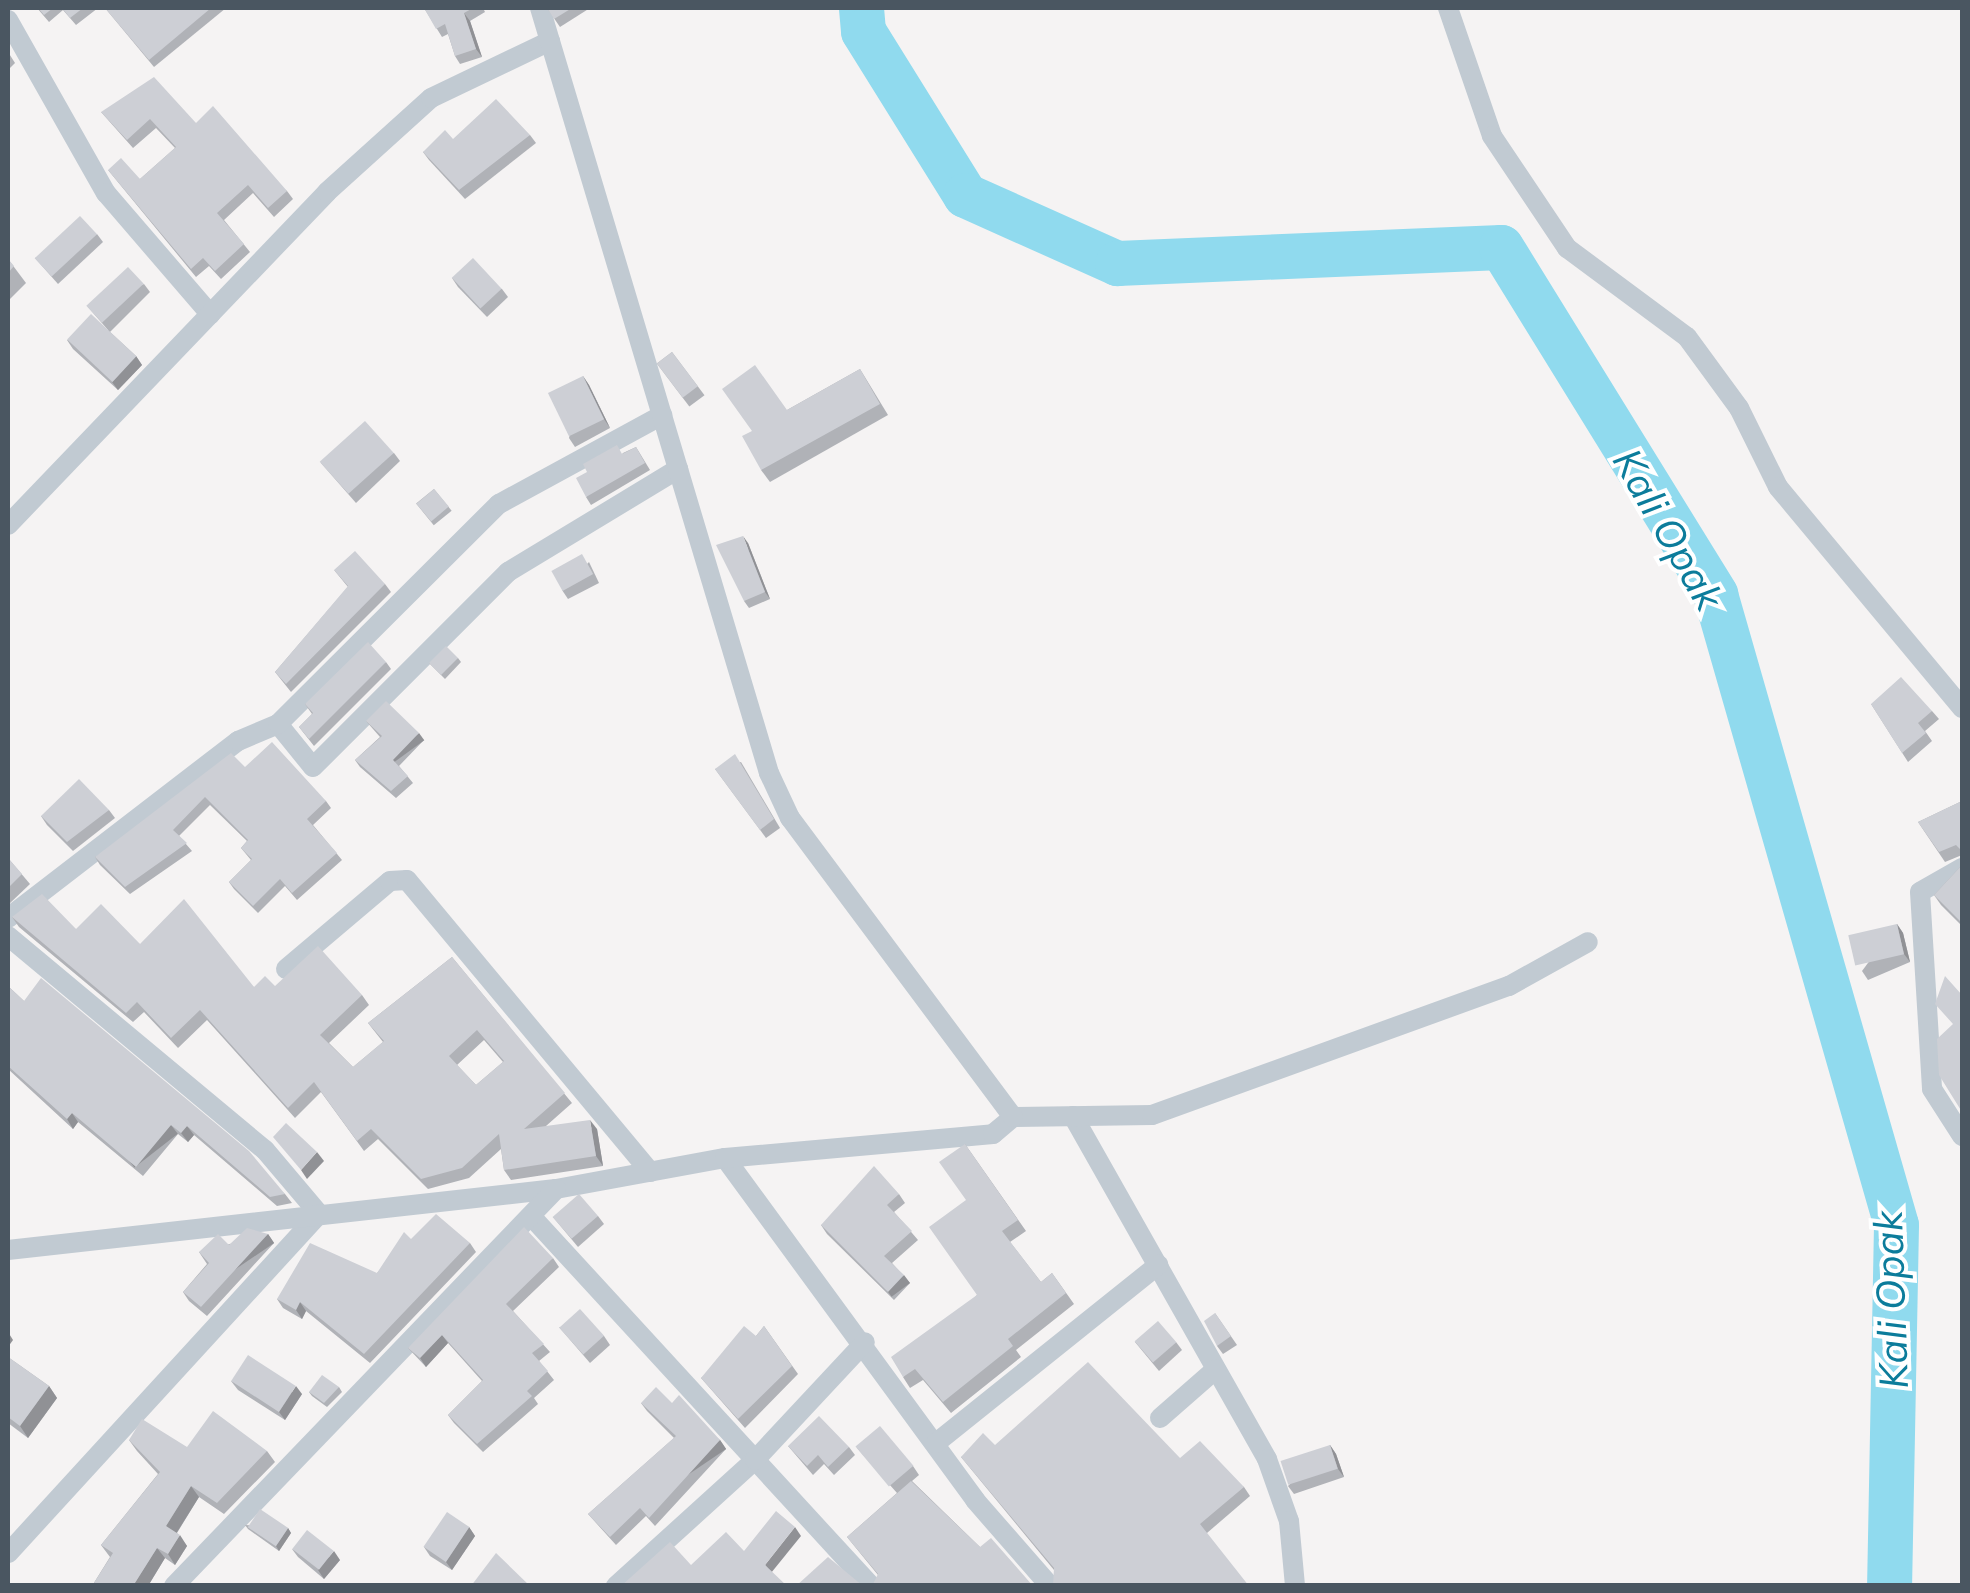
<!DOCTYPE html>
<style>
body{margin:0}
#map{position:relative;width:1970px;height:1593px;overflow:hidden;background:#f5f3f3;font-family:Mulish,sans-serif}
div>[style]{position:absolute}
.river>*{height:45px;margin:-22.5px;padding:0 22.5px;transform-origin:22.5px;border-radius:22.5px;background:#90daee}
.minor>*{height:20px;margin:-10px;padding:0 10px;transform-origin:10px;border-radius:10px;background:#c1cad2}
.wall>*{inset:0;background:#b0b2b7;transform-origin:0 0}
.shaded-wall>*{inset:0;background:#909195;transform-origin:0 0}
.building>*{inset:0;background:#cdcfd5;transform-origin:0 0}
span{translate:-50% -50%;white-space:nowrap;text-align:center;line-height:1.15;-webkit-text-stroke:8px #fff;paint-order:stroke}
.water-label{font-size:40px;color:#0c7c9b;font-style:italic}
.frame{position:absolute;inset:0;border:10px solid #4a5661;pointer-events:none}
</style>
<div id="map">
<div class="river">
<i style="left:861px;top:8px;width:23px;rotate:85deg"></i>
<i style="left:863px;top:31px;width:193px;rotate:58.1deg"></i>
<i style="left:965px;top:195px;width:167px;rotate:24.1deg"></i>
<i style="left:1117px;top:263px;width:384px;rotate:-2.4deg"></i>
<i style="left:1501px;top:247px;width:408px;rotate:58.3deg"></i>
<i style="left:1715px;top:594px;width:656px;rotate:73.99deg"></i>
<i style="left:1896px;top:1225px;width:361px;rotate:91.1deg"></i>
</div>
<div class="minor">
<i style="left:1448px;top:8px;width:135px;rotate:71deg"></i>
<i style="left:1492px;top:136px;width:135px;rotate:56.2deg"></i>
<i style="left:1567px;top:248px;width:149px;rotate:36.6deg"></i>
<i style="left:1687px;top:337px;width:88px;rotate:53.8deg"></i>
<i style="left:1739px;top:408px;width:88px;rotate:63.7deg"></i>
<i style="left:1778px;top:487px;width:288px;rotate:50.2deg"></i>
<i style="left:8px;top:20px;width:199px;rotate:60.5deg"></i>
<i style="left:106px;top:193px;width:160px;rotate:49.3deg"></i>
<i style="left:8px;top:525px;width:461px;rotate:-46.2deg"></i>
<i style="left:327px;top:192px;width:140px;rotate:-42.1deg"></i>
<i style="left:431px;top:98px;width:132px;rotate:-25.6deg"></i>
<i style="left:278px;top:724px;width:55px;rotate:50.9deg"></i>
<i style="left:313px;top:767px;width:276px;rotate:-45deg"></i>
<i style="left:508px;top:572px;width:199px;rotate:-31.2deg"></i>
<i style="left:1962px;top:868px;width:48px;rotate:150.3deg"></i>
<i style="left:1920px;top:892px;width:197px;rotate:86.5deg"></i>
<i style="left:1932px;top:1089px;width:56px;rotate:57.4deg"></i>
<i style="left:8px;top:918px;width:290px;rotate:-37.6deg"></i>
<i style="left:238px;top:741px;width:43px;rotate:-23deg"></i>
<i style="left:278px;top:724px;width:312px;rotate:-44.9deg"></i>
<i style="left:499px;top:504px;width:186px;rotate:-28.6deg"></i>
<i style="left:8px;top:936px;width:334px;rotate:39.8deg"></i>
<i style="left:265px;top:1150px;width:84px;rotate:49.8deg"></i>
<i style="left:319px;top:1214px;width:460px;rotate:132.5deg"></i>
<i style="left:286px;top:969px;width:136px;rotate:-40.2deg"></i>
<i style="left:390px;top:881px;width:17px;rotate:-3deg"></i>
<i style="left:407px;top:880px;width:380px;rotate:50.2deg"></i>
<i style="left:1073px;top:1116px;width:394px;rotate:60.5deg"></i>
<i style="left:1267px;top:1459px;width:66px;rotate:70.5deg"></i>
<i style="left:1289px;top:1521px;width:65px;rotate:84.7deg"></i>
<i style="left:1013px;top:1117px;width:139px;rotate:-0.8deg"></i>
<i style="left:1152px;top:1115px;width:380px;rotate:-19.9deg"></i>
<i style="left:1509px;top:986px;width:90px;rotate:-29.1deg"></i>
<i style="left:725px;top:1158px;width:424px;rotate:53.8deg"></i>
<i style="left:975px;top:1500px;width:114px;rotate:48.9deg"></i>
<i style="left:531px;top:1216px;width:502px;rotate:47.42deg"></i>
<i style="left:8px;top:1250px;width:551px;rotate:-6.35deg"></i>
<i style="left:556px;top:1189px;width:172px;rotate:-10.4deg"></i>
<i style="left:725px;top:1158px;width:269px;rotate:-5.1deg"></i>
<i style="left:993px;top:1134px;width:26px;rotate:-40deg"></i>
<i style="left:1013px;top:1117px;width:373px;rotate:-126.7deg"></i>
<i style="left:790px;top:818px;width:50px;rotate:-115deg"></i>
<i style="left:769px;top:773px;width:799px;rotate:-106.66deg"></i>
<i style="left:1160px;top:1418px;width:74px;rotate:-41.2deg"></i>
<i style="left:936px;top:1443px;width:285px;rotate:-38.7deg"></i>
<i style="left:174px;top:1586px;width:551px;rotate:-46.1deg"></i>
<i style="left:616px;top:1586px;width:188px;rotate:-42.2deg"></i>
<i style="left:755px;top:1460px;width:161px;rotate:-47deg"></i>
</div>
<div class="wall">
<i style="clip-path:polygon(37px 8px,98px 8px,76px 25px,63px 10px,49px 22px)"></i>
<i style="clip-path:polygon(105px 8px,226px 8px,154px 67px)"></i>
<i style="clip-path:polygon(424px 8px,483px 8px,485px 12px,470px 21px,482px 57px,460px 64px,455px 56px,448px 34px,442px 37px)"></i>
<i style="clip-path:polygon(547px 8px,590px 8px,560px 27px)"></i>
<i style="clip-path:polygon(8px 52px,15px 63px,8px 70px)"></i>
<i style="clip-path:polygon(101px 112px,196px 123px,287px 191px,293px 199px,274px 217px,253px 193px,224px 220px,250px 252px,221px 279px,209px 266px,196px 277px,108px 170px,140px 179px,175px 148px,156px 128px,133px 148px)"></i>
<i style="clip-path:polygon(530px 135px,536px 143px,465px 199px,429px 160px,423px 152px,453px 139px)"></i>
<i style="clip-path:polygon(97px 234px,103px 242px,58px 284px,35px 258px)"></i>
<i style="clip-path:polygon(8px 259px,26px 283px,8px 301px)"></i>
<i style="clip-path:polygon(452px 278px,502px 289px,508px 297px,487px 317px,458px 287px)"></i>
<i style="clip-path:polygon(144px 284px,150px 292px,110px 332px,136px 356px,142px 365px,118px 390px,73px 349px,67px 340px,108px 330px,88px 307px)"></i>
<i style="left:672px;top:352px;width:54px;height:19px;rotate:53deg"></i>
<i style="clip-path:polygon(860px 369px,888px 415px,770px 482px,761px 470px,787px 410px)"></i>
<i style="clip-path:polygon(583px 376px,589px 385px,610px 428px,575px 447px,569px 438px)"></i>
<i style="clip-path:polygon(636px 447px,650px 470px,591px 505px,586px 497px,623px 453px)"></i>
<i style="clip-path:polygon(394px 453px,400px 461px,356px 503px,321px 463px)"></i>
<i style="left:434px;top:489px;width:28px;height:23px;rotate:51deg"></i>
<i style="clip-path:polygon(748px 543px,770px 599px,749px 608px,744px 601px)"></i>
<i style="clip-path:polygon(589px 562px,599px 583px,568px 599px,562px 590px)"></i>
<i style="clip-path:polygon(334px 570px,385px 584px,391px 592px,291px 692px,275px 672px,348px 587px)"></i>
<i style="clip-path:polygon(458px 658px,461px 662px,445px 679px,429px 663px)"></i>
<i style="clip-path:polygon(386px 662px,391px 669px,314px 746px,299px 727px,312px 714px,305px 704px)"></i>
<i style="clip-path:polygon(1871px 704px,1932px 711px,1939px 719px,1925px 731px,1932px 741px,1908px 762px)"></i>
<i style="clip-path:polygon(366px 721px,424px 740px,399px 766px,413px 783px,396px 798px,360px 767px,355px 760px,380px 737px)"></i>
<i style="clip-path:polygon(741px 762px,780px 828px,766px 838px,715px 769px)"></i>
<i style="clip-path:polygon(245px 767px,326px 801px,331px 808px,313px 825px,342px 860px,297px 900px,285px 886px,258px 913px,234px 889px,229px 882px,251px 860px,241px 848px,247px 841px,210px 805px,179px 836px,192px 851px,130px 894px,100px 865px,95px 857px)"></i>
<i style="clip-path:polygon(1962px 801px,1962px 855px,1945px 862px,1918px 822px)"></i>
<i style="clip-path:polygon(109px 810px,115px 818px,73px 851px,47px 825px,41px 816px)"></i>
<i style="clip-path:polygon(8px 858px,30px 884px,8px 905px)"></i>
<i style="clip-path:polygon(1962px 865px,1962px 926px,1941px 905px,1934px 895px)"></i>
<i style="clip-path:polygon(evenodd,12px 917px,76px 929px,140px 944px,254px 987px,275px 986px,362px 995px,369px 1005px,329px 1043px,353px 1067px,383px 1042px,368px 1023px,452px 957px,572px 1103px,546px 1126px,597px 1129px,603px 1166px,511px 1180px,504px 1170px,501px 1149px,469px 1178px,428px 1189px,378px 1139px,364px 1151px,321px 1092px,295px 1118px,207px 1020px,178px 1048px,144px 1012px,133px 1022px,19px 927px,12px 917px,484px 1040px,503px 1062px,476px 1085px,457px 1065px,484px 1040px)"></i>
<i style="clip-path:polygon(1897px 924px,1903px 933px,1910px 962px,1868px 980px,1862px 971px)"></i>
<i style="clip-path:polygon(8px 986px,24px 1001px,285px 1194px,292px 1203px,277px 1206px,194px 1135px,188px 1142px,178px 1134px,143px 1176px,78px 1122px,73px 1129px,8px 1069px)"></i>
<i style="clip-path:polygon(965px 1144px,1026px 1231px,1010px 1242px,1041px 1282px,1052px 1273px,1074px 1304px,1016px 1350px,1021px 1357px,951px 1413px,923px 1380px,910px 1388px,903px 1377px,977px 1295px)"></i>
<i style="clip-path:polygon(899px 1194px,905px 1203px,894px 1212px,918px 1240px,892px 1263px,910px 1283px,894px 1300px,827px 1234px,821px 1225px)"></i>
<i style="clip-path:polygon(598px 1216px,604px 1224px,578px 1247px,553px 1217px)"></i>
<i style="clip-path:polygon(268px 1234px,274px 1243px,207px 1316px,189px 1301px,183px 1292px,207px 1264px,199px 1252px)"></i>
<i style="clip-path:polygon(411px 1239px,470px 1243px,476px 1252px,370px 1363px,306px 1311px,302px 1319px,283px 1308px,277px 1299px,377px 1273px)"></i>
<i style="clip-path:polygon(553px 1258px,559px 1267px,513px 1311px,550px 1352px,539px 1361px,554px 1380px,534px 1398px,538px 1404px,483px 1452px,454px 1423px,448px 1415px,482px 1381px,448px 1343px,426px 1367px,408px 1348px)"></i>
<i style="clip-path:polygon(1215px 1313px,1237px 1345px,1223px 1354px,1217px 1346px)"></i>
<i style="clip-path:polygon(764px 1326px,798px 1374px,745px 1428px,701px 1378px,756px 1336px)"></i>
<i style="clip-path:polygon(559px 1327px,604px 1336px,610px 1345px,590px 1363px)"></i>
<i style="clip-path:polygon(1135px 1342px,1176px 1342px,1182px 1350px,1159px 1371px)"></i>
<i style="clip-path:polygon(8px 1357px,49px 1386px,57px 1398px,28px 1438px,8px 1423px)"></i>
<i style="clip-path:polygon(231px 1381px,302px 1394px,285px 1420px,238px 1390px)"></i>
<i style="clip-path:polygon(339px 1387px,342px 1392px,327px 1407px,312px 1396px,309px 1392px)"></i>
<i style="clip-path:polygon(641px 1403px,672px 1403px,720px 1440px,726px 1449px,655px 1526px,646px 1516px,616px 1545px,588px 1514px,674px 1438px,647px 1411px)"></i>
<i style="clip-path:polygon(129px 1440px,187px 1447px,267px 1451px,275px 1462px,224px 1514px,199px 1497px,177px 1533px,187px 1546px,175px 1565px,165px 1558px,148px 1586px,92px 1586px,110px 1557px,101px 1545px,158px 1474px,137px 1451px)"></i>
<i style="clip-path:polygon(995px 1445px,1180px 1458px,1244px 1487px,1250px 1496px,1207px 1533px,1054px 1570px,961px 1457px)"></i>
<i style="clip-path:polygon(1330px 1445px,1336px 1454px,1344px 1477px,1294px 1494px,1288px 1486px)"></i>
<i style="clip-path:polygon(788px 1446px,849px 1447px,855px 1455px,834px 1475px,824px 1464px,813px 1475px)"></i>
<i style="clip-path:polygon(857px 1448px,913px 1466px,919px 1475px,912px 1481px,980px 1547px,878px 1575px,847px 1537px,897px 1493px)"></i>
<i style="clip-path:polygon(245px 1525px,288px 1528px,291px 1533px,279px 1551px,248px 1529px)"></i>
<i style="clip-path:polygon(469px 1527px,475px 1536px,452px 1570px,430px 1556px,424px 1547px)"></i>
<i style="clip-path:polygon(292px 1549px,340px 1560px,324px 1579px,298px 1557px)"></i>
</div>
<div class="shaded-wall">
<i style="clip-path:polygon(464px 13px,470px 21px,482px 57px,476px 49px)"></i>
<i style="clip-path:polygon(136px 356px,142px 365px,118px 390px,112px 382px)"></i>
<i style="clip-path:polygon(583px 376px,589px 385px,610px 428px,604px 419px)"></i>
<i style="clip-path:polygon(743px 536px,748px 543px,770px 599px,765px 592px)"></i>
<i style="left:419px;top:733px;width:9px;height:37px;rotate:54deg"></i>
<i style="clip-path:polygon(1897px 924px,1903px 933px,1910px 962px,1904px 954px)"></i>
<i style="clip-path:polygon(72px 1113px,78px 1122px,73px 1129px,67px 1119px)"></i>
<i style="clip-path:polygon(590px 1120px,597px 1129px,603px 1166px,596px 1156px)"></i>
<i style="left:171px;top:1125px;width:11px;height:55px;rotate:52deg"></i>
<i style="clip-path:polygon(187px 1126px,194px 1135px,188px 1142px,181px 1133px)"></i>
<i style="clip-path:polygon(317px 1152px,324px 1161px,307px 1179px,301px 1170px)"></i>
<i style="left:268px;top:1234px;width:11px;height:99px;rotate:56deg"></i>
<i style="left:904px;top:1275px;width:10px;height:23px;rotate:53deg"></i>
<i style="clip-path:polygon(300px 1302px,306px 1311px,302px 1319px,296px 1310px)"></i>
<i style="clip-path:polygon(8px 1332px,13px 1340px,8px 1347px)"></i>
<i style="clip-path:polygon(442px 1335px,448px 1343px,426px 1367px,420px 1358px)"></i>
<i style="clip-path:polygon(49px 1386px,57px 1398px,28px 1438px,20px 1426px)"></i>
<i style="clip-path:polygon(296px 1386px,302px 1394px,285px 1420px,279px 1412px)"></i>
<i style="left:720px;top:1440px;width:11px;height:105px;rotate:56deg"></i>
<i style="clip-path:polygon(1330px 1445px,1336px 1454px,1344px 1477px,1338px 1469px)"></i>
<i style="clip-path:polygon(191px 1486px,199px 1497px,174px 1537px,166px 1526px)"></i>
<i style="clip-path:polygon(469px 1527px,475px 1536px,452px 1570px,446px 1562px)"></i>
<i style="clip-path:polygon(795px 1527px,801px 1536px,771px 1573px,765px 1565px)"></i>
<i style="clip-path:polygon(288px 1528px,291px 1533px,279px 1551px,276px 1546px)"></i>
<i style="clip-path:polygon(180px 1535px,187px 1546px,175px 1565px,168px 1554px)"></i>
<i style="clip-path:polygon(157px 1548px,165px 1558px,148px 1586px,133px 1586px)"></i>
<i style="clip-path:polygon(334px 1551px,340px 1560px,324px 1579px,318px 1570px)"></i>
</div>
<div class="building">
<i style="clip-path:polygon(38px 8px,53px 8px,44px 15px)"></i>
<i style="clip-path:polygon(62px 8px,83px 8px,70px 18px)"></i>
<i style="clip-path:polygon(105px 8px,211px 8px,149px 60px)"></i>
<i style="clip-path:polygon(424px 8px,473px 8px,464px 13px,476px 49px,455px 56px,445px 24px,436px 29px)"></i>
<i style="clip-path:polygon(547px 8px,572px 8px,554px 19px)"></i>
<i style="clip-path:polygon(154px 77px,196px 123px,213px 106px,287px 191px,268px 208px,248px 185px,217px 213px,244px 244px,215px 271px,203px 258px,191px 269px,108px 170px,121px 158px,140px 179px,176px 147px,150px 119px,127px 140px,101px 112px)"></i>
<i style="clip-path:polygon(496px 99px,530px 135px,459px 190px,423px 152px,445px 130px,453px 139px)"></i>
<i style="left:80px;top:216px;width:25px;height:62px;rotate:47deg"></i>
<i style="left:473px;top:258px;width:42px;height:29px;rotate:47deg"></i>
<i style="clip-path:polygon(8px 259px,14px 266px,8px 273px)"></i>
<i style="left:128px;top:267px;width:23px;height:57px;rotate:47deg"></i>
<i style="left:91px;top:314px;width:62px;height:35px;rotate:43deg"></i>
<i style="left:672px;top:352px;width:43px;height:19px;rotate:53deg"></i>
<i style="clip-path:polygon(755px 365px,787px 410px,860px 369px,880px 404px,761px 470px,742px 436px,752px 431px,722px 389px)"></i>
<i style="left:583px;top:376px;width:48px;height:39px;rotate:64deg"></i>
<i style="left:365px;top:421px;width:43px;height:61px;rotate:48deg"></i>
<i style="clip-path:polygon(617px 445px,622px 454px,636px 447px,645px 463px,586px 497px,576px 478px,587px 472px,583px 464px)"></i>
<i style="left:434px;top:489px;width:23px;height:23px;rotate:50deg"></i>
<i style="clip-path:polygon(743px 536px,765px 592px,744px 601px,716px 545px)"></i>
<i style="clip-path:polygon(355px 551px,385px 584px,286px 684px,275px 672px,348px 586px,334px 570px)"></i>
<i style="left:582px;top:554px;width:23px;height:35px;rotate:61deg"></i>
<i style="clip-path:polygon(368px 642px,386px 662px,309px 739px,299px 727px,313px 713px,305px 704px)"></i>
<i style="left:446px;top:646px;width:17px;height:24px;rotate:45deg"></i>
<i style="clip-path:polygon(1901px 677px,1932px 711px,1918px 723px,1926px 733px,1902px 753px,1871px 704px)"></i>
<i style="clip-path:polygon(386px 701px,419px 733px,393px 760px,408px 776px,391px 791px,355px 760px,382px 736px,366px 721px)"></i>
<i style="clip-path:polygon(272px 742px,326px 801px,307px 819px,337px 853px,292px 893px,280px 879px,253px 906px,229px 882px,252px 859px,241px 848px,248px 840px,205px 797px,173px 830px,187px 843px,125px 887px,95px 857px,231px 753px,245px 767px)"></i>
<i style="clip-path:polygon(735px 754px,774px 819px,760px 830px,715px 769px)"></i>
<i style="clip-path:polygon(79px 779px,109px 810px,67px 842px,41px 816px)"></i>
<i style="clip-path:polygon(1962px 801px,1962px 851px,1956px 845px,1939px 852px,1918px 822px)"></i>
<i style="clip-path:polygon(8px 858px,22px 874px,8px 888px)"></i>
<i style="clip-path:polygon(1962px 865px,1962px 923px,1934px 895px)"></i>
<i style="clip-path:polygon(evenodd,42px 894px,76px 929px,101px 904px,140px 944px,184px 899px,254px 987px,265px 976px,275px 986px,318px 946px,362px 995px,320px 1035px,353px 1067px,384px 1041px,368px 1023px,452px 957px,565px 1093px,524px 1129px,590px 1120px,596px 1156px,504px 1170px,499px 1134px,462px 1168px,421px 1179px,371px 1129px,357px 1141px,314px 1082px,288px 1108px,200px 1010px,171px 1038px,137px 1002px,126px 1013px,12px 917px,42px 894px,477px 1030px,504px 1061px,476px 1085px,449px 1056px,477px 1030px)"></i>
<i style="left:1897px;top:924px;width:31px;height:50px;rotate:77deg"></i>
<i style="clip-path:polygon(1945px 976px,1962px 995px,1962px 1112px,1939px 1075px,1937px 1039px,1953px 1024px,1935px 1004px)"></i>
<i style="clip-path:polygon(41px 978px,249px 1151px,285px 1194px,270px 1197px,187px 1126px,181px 1133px,171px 1125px,136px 1167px,72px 1113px,67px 1119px,8px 1066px,8px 986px,24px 1001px)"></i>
<i style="clip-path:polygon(286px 1123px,317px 1152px,301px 1170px,273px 1137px)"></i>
<i style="clip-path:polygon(965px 1144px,1018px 1220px,1002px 1231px,1041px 1282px,1052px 1273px,1066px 1293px,1008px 1339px,1013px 1346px,943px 1402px,915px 1369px,903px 1377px,891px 1357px,977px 1295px,929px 1227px,966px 1200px,939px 1162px)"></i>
<i style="clip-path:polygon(874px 1166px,899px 1194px,887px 1205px,912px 1231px,884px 1256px,904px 1275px,888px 1292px,821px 1225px)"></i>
<i style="left:579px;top:1194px;width:29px;height:35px;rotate:49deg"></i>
<i style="clip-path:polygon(436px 1214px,470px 1243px,364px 1354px,300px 1302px,296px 1310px,277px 1299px,310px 1243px,377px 1273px,404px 1232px,411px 1239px)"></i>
<i style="clip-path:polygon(524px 1227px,553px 1258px,506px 1304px,544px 1344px,532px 1353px,548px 1371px,527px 1391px,532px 1396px,477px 1444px,448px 1415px,483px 1380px,442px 1335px,420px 1358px,408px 1348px)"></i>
<i style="clip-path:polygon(247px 1228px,268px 1234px,201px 1307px,183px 1292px,209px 1263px,199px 1252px,218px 1234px,229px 1245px)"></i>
<i style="left:580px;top:1309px;width:36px;height:28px;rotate:48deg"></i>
<i style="clip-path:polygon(1215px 1313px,1231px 1336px,1217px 1346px,1204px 1321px)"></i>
<i style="left:1158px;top:1321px;width:28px;height:31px;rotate:49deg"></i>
<i style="clip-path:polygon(744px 1326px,756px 1336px,764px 1326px,792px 1366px,738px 1419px,701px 1378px)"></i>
<i style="left:248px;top:1355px;width:57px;height:31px;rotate:33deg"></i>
<i style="clip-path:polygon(8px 1357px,49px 1386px,20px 1426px,8px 1417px)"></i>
<i style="clip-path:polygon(1088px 1362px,1180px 1458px,1200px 1441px,1244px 1487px,1200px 1524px,1249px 1586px,1053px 1586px,1054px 1568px,961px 1457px,983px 1433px,995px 1445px)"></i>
<i style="clip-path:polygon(322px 1375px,339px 1387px,324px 1403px,309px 1392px)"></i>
<i style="clip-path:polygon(656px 1387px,672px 1403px,679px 1395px,720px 1440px,649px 1518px,640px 1508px,610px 1537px,588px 1514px,676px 1436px,641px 1403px)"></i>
<i style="clip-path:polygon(213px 1411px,267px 1451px,217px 1503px,191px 1486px,166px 1526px,180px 1535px,168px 1554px,157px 1548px,133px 1586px,92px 1586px,113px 1553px,101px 1545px,160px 1472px,129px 1440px,142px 1419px,187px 1447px)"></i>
<i style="clip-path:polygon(819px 1416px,849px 1447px,828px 1467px,818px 1455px,807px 1466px,788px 1446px)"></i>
<i style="left:880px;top:1426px;width:52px;height:32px;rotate:50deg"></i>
<i style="left:1330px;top:1445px;width:25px;height:52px;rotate:72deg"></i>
<i style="clip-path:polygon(911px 1481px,980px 1547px,991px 1538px,1033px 1586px,872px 1586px,878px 1574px,847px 1537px)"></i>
<i style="left:260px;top:1509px;width:34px;height:22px;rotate:34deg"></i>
<i style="clip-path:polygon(776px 1511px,795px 1527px,765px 1565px,787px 1586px,621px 1586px,670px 1542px,691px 1565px,726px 1532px,744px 1551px)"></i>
<i style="left:447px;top:1512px;width:27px;height:42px;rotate:34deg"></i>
<i style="left:307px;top:1530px;width:34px;height:24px;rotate:38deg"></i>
<i style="clip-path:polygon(496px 1553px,530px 1586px,471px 1586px)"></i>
<i style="clip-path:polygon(828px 1557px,863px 1586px,796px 1586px)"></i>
</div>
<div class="water-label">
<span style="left:1669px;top:529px;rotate:60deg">Kali Opak</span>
<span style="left:1890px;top:1300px;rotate:-92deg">Kali Opak</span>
</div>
<div class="frame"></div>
</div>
